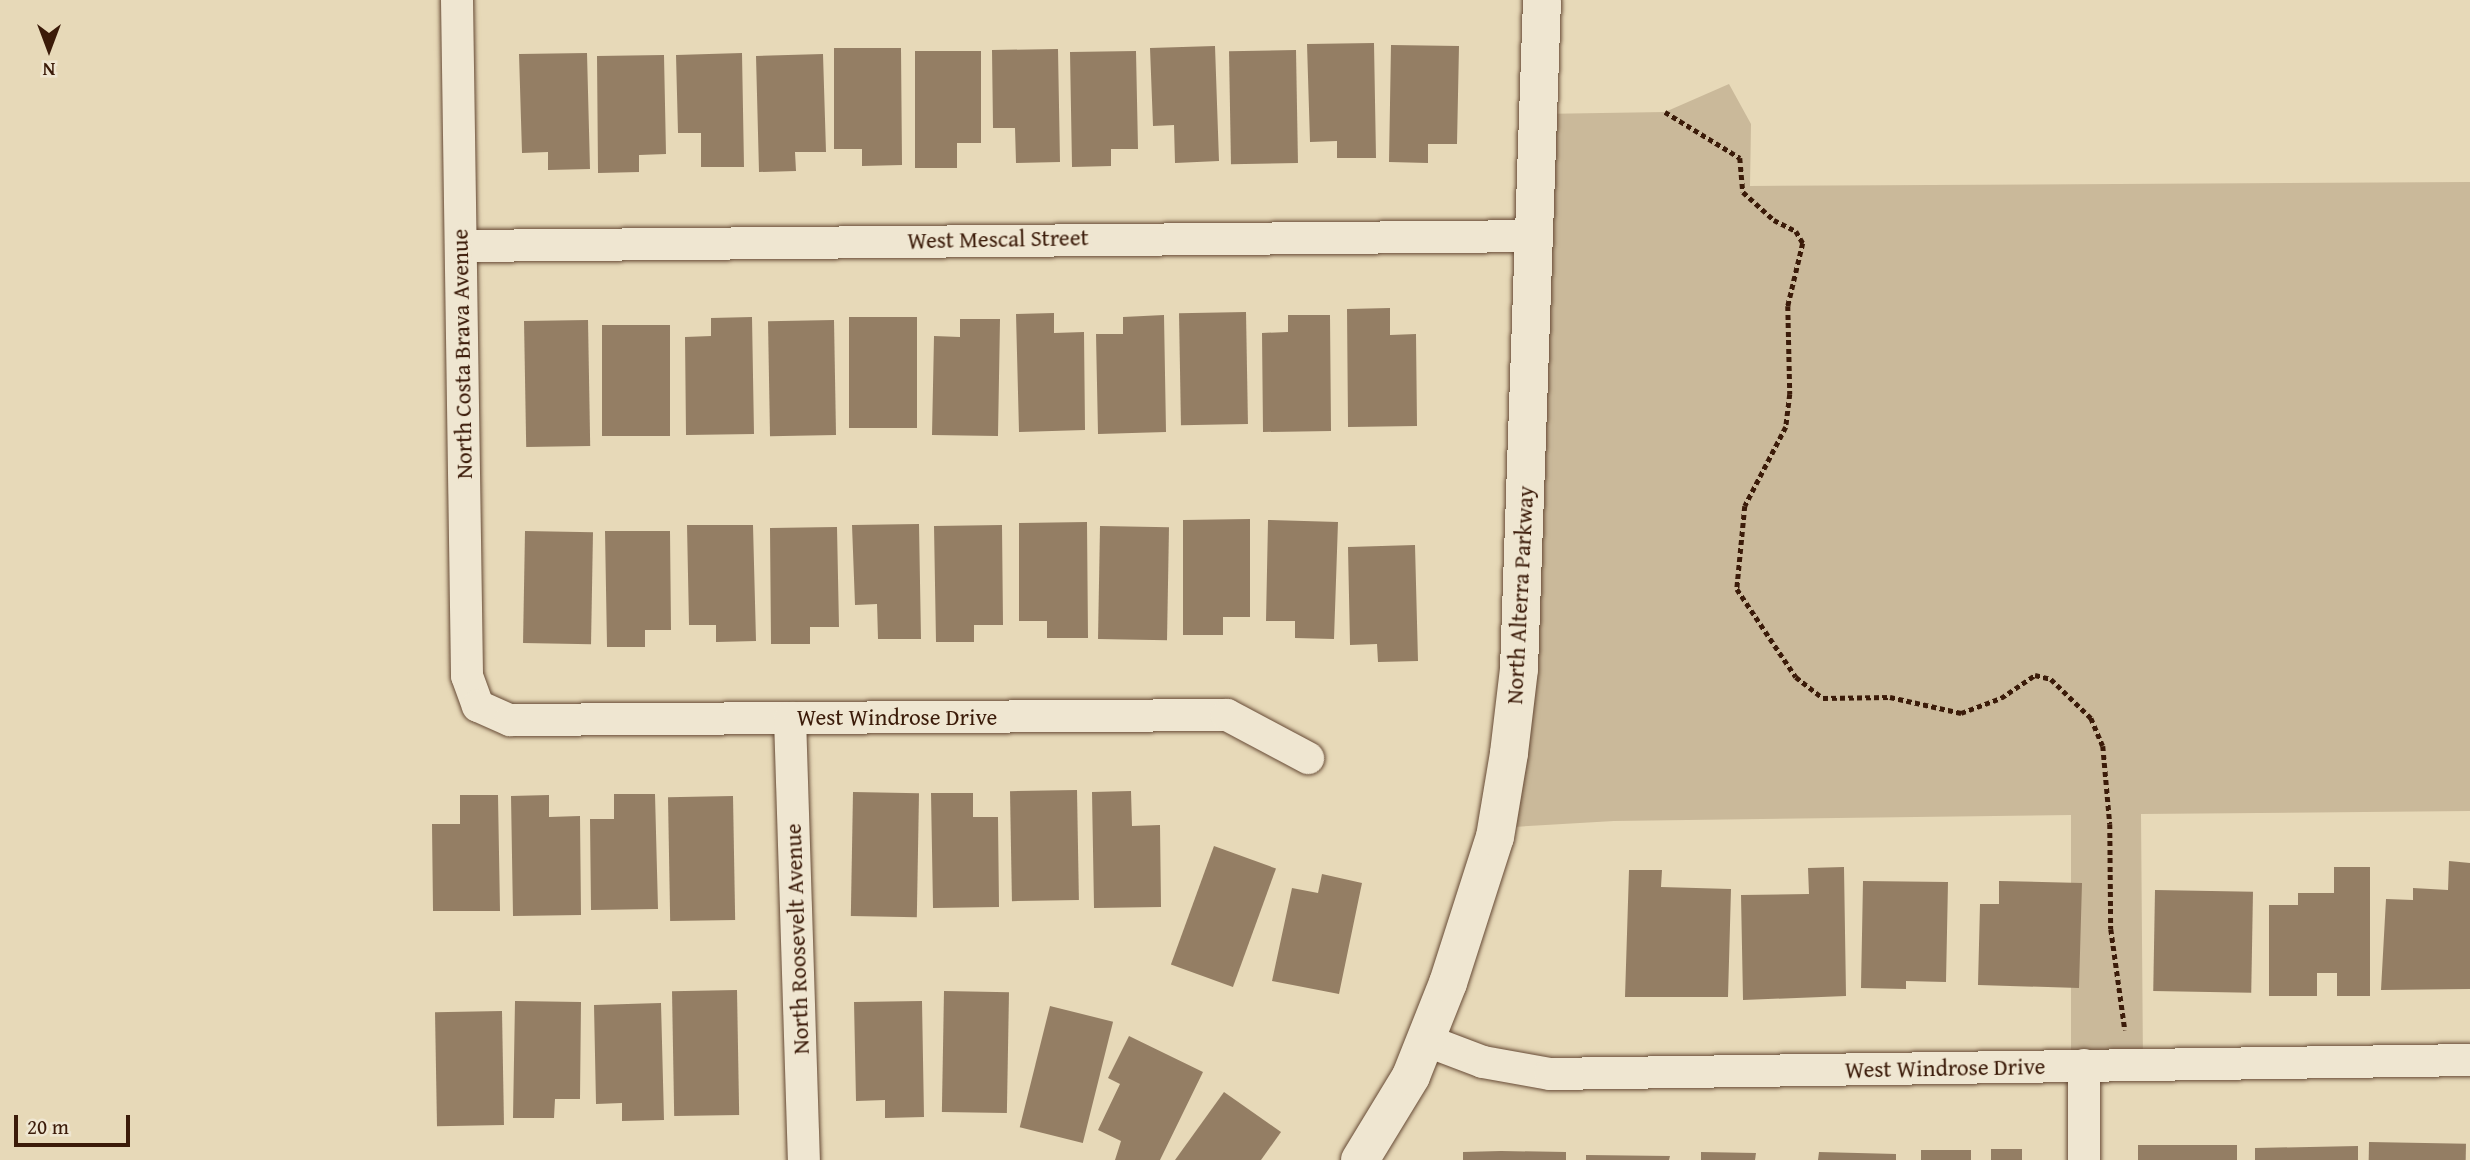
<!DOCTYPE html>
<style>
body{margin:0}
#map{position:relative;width:2470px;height:1160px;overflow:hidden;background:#e7d9b8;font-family:"Gentium Book Plus",serif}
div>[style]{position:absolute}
.green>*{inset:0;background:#cab99a}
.building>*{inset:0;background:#947e64;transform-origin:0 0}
.path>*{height:4.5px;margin-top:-2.25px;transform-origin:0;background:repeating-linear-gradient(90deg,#3b1b09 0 5px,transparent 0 8.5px)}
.roads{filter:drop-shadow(0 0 2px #664a35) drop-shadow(0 0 2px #664a35)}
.minor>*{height:32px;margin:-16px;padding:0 16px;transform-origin:16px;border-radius:16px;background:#efe6d1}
.tertiary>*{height:38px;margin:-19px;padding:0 19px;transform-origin:19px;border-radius:19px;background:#efe6d1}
span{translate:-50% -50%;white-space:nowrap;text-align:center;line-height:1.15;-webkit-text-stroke:5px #efe6d1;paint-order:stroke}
.street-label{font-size:23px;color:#3b1b09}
.north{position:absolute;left:14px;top:14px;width:70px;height:70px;-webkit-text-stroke:5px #efe6d1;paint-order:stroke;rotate:180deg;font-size:19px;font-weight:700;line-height:28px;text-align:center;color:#3b1b09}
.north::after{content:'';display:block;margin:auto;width:24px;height:32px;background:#3b1b09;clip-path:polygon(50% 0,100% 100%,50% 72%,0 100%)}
.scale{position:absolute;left:14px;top:1115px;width:116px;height:32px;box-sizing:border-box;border:4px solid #3b1b09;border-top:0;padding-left:9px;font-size:21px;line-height:24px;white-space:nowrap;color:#3b1b09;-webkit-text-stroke:5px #efe6d1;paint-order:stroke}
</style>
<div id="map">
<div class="green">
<i style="clip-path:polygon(1729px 84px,1751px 124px,1750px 186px,2470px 182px,2470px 811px,2141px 814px,2143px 1065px,2071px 1066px,2071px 815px,1614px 821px,1496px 828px,1539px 114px,1665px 112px)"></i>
</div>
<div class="building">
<i style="clip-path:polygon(1374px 43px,1376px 158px,1337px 158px,1337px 141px,1310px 142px,1307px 44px)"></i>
<i style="clip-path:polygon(1391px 45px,1459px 46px,1457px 144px,1428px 144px,1428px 163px,1389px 162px)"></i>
<i style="clip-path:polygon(1215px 46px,1219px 161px,1175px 163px,1174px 125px,1153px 126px,1150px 48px)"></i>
<i style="clip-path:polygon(834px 48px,901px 48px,902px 165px,862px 166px,862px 149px,834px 149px)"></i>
<i style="clip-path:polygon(1058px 49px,1060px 162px,1016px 163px,1015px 128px,993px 128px,992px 50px)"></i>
<i style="left:1296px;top:50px;width:113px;height:67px;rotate:89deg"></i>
<i style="clip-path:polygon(915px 51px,981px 51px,981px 143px,957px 143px,957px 168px,915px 168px)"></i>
<i style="clip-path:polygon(1136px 51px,1138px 149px,1111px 149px,1111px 166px,1072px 167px,1070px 52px)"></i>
<i style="clip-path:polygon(587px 53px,590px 169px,548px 170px,548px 152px,522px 153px,519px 54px)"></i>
<i style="clip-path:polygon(742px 53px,744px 167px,701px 167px,701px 133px,678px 133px,676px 55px)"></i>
<i style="clip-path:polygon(823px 54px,826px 152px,795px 152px,796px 171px,759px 172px,756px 56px)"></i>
<i style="clip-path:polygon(664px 55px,666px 154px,639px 155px,639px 172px,598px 173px,597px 56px)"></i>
<i style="clip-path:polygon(1390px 308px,1390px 335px,1416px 334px,1417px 426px,1348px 427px,1347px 309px)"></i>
<i style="left:1246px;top:312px;width:112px;height:67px;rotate:89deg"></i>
<i style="clip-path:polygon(1054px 313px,1054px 333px,1084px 332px,1085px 430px,1019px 432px,1016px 314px)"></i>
<i style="clip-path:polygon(1164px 315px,1166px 432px,1098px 434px,1096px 334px,1123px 334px,1123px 317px)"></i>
<i style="clip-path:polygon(1288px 315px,1330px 315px,1331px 431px,1263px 432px,1262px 333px,1288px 332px)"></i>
<i style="clip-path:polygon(752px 317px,754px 434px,686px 435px,685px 337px,711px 336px,711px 318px)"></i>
<i style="left:849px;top:317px;width:68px;height:111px"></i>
<i style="clip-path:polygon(960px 319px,1000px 319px,998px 436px,932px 435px,934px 336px,960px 337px)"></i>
<i style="left:588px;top:320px;width:126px;height:64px;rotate:89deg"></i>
<i style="left:834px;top:320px;width:115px;height:66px;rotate:89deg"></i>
<i style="left:602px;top:325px;width:68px;height:111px"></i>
<i style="clip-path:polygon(1250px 519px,1250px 617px,1223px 617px,1223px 635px,1183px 635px,1183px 520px)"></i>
<i style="clip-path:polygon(1268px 520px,1338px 522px,1334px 639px,1295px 638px,1295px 621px,1266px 621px)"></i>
<i style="clip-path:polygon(1087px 522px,1088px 638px,1047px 638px,1047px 621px,1019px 621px,1019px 523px)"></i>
<i style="clip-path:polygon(919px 524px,921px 639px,878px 639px,877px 604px,855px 605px,852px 525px)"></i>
<i style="clip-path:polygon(687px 525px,753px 525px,756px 641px,716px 642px,716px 625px,689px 625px)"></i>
<i style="clip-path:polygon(1002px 525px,1003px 625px,974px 625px,974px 642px,936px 642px,934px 526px)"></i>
<i style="left:1100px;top:526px;width:69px;height:113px;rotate:1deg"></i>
<i style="clip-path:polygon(837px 527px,839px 627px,810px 627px,810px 644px,771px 644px,770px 528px)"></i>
<i style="left:525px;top:531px;width:68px;height:112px;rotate:1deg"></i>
<i style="clip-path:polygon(605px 531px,670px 531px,671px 630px,645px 630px,645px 647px,607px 647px)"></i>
<i style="clip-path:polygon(1415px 545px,1418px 661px,1378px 662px,1377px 644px,1350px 645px,1348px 547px)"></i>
<i style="left:1077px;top:790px;width:110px;height:67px;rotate:89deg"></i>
<i style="clip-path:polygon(1131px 791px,1132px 826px,1160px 825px,1161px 907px,1094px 908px,1092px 792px)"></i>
<i style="left:853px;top:792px;width:66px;height:124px;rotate:1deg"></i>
<i style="clip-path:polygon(931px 793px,973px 793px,973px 817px,998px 817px,999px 907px,933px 908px)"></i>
<i style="clip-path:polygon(614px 794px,655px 794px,658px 909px,591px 910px,590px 819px,614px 819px)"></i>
<i style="clip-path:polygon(460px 795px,498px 795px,500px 911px,433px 911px,432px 824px,460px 824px)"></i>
<i style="clip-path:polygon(549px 795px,549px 817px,580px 816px,581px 915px,513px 916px,511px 796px)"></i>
<i style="left:733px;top:796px;width:124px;height:65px;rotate:89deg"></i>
<i style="left:1214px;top:846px;width:66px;height:126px;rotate:20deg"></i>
<i style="clip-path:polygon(2449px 861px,2470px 863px,2470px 989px,2381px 990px,2386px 899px,2413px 900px,2413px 888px,2448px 890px)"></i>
<i style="clip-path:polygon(1844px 867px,1846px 996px,1743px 1000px,1741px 895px,1809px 894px,1808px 868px)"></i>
<i style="clip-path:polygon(2334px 867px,2370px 867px,2370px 996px,2337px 996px,2337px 973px,2317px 973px,2317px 996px,2269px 996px,2269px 905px,2298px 905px,2298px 893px,2334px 893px)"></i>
<i style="clip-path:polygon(1629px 870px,1662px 870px,1661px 887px,1731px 889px,1728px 997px,1625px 997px)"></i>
<i style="clip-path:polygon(1322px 874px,1362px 883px,1339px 994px,1272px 981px,1292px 888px,1318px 893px)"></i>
<i style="clip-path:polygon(1863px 881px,1948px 882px,1946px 982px,1906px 981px,1906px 989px,1861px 988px)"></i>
<i style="clip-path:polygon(1999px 881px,2082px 883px,2079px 988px,1978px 985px,1980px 904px,1999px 904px)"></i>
<i style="left:2155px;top:890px;width:98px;height:101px;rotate:1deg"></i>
<i style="left:737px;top:990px;width:125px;height:65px;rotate:89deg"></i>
<i style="left:944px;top:991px;width:65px;height:121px;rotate:1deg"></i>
<i style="clip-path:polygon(515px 1001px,581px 1002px,580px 1099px,555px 1099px,554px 1118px,513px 1118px)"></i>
<i style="clip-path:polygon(922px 1001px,924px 1117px,885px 1118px,885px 1100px,856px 1101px,854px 1002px)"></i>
<i style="clip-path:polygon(661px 1003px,664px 1120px,622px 1121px,622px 1103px,596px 1104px,594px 1005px)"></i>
<i style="left:1050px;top:1006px;width:65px;height:125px;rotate:14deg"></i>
<i style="left:502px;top:1011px;width:114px;height:67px;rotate:89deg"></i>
<i style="clip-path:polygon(1129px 1036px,1203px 1072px,1160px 1160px,1115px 1160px,1121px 1141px,1098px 1130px,1120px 1084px,1108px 1078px)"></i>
<i style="clip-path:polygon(1224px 1092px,1281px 1132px,1261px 1160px,1175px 1160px)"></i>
<i style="left:2369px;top:1142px;width:97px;height:18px;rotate:1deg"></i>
<i style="left:2237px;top:1145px;width:15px;height:99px;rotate:90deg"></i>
<i style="clip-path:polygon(2358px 1146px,2358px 1160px,2255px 1160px,2255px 1148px)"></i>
<i style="left:1991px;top:1149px;width:31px;height:11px"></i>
<i style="left:1921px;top:1150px;width:50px;height:10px"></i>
<i style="clip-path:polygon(1501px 1151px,1566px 1152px,1566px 1160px,1463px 1160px,1463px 1152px)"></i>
<i style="clip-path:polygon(1701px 1152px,1756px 1153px,1755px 1160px,1701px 1160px)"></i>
<i style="clip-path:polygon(1819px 1152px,1896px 1154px,1896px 1160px,1818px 1160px)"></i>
<i style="clip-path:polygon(1586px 1155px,1670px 1156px,1669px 1160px,1586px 1160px)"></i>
</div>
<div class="path">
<i style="left:1665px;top:112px;width:88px;rotate:31.5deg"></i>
<i style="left:1740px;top:158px;width:34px;rotate:85deg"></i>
<i style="left:1743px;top:192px;width:42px;rotate:42.1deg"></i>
<i style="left:1774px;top:220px;width:25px;rotate:27deg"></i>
<i style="left:1796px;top:231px;width:14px;rotate:60deg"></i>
<i style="left:1803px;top:243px;width:65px;rotate:103.4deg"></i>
<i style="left:1788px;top:306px;width:88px;rotate:88.7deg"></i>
<i style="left:1790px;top:394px;width:33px;rotate:97deg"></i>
<i style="left:1786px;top:427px;width:89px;rotate:117.4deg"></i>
<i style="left:1745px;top:506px;width:83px;rotate:95.5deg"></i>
<i style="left:1737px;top:589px;width:106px;rotate:56.2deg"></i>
<i style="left:1796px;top:677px;width:34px;rotate:38deg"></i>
<i style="left:1823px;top:698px;width:67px;rotate:-0.9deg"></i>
<i style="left:1890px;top:697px;width:73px;rotate:12.7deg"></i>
<i style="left:1961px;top:713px;width:43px;rotate:-20.6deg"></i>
<i style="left:2001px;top:698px;width:41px;rotate:-34.1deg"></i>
<i style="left:2035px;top:675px;width:16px;rotate:14deg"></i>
<i style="left:2051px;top:679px;width:56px;rotate:44.3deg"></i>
<i style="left:2091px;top:718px;width:30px;rotate:67deg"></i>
<i style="left:2103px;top:746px;width:78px;rotate:84.9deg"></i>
<i style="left:2110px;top:824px;width:105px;rotate:89.5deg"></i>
<i style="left:2111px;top:929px;width:102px;rotate:82.1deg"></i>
</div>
<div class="roads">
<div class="minor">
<i style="left:457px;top:0;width:676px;rotate:89.15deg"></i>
<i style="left:467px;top:676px;width:32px;rotate:70deg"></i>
<i style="left:478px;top:706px;width:35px;rotate:24deg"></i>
<i style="left:510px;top:720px;width:717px;rotate:-0.4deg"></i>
<i style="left:1227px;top:715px;width:92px;rotate:28deg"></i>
<i style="left:461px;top:246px;width:1075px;rotate:-0.53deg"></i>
<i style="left:790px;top:718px;width:442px;rotate:88.2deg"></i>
<i style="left:1425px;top:1040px;width:62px;rotate:20.8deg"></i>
<i style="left:1483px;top:1062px;width:68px;rotate:10.2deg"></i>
<i style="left:1550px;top:1074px;width:920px;rotate:-0.87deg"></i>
<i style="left:2084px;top:1065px;width:95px;rotate:90deg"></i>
</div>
<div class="tertiary">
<i style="left:1360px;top:1160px;width:98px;rotate:-58.7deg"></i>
<i style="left:1411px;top:1076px;width:100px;rotate:-68.3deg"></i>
<i style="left:1448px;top:983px;width:153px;rotate:-72.2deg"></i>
<i style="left:1495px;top:837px;width:85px;rotate:-80.5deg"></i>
<i style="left:1509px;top:753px;width:85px;rotate:-83.2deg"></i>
<i style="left:1519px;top:669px;width:669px;rotate:-88.03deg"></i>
</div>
</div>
<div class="street-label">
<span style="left:998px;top:239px;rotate:-1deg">West Mescal Street</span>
<span style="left:462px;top:354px;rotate:-91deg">North Costa Brava Avenue</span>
<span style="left:1520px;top:595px;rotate:-87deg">North Alterra Parkway</span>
<span style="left:897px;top:717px">West Windrose Drive</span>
<span style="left:797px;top:939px;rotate:-92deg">North Roosevelt Avenue</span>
<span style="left:1945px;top:1068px;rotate:-1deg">West Windrose Drive</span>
</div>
<div class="north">N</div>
<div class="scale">20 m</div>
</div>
